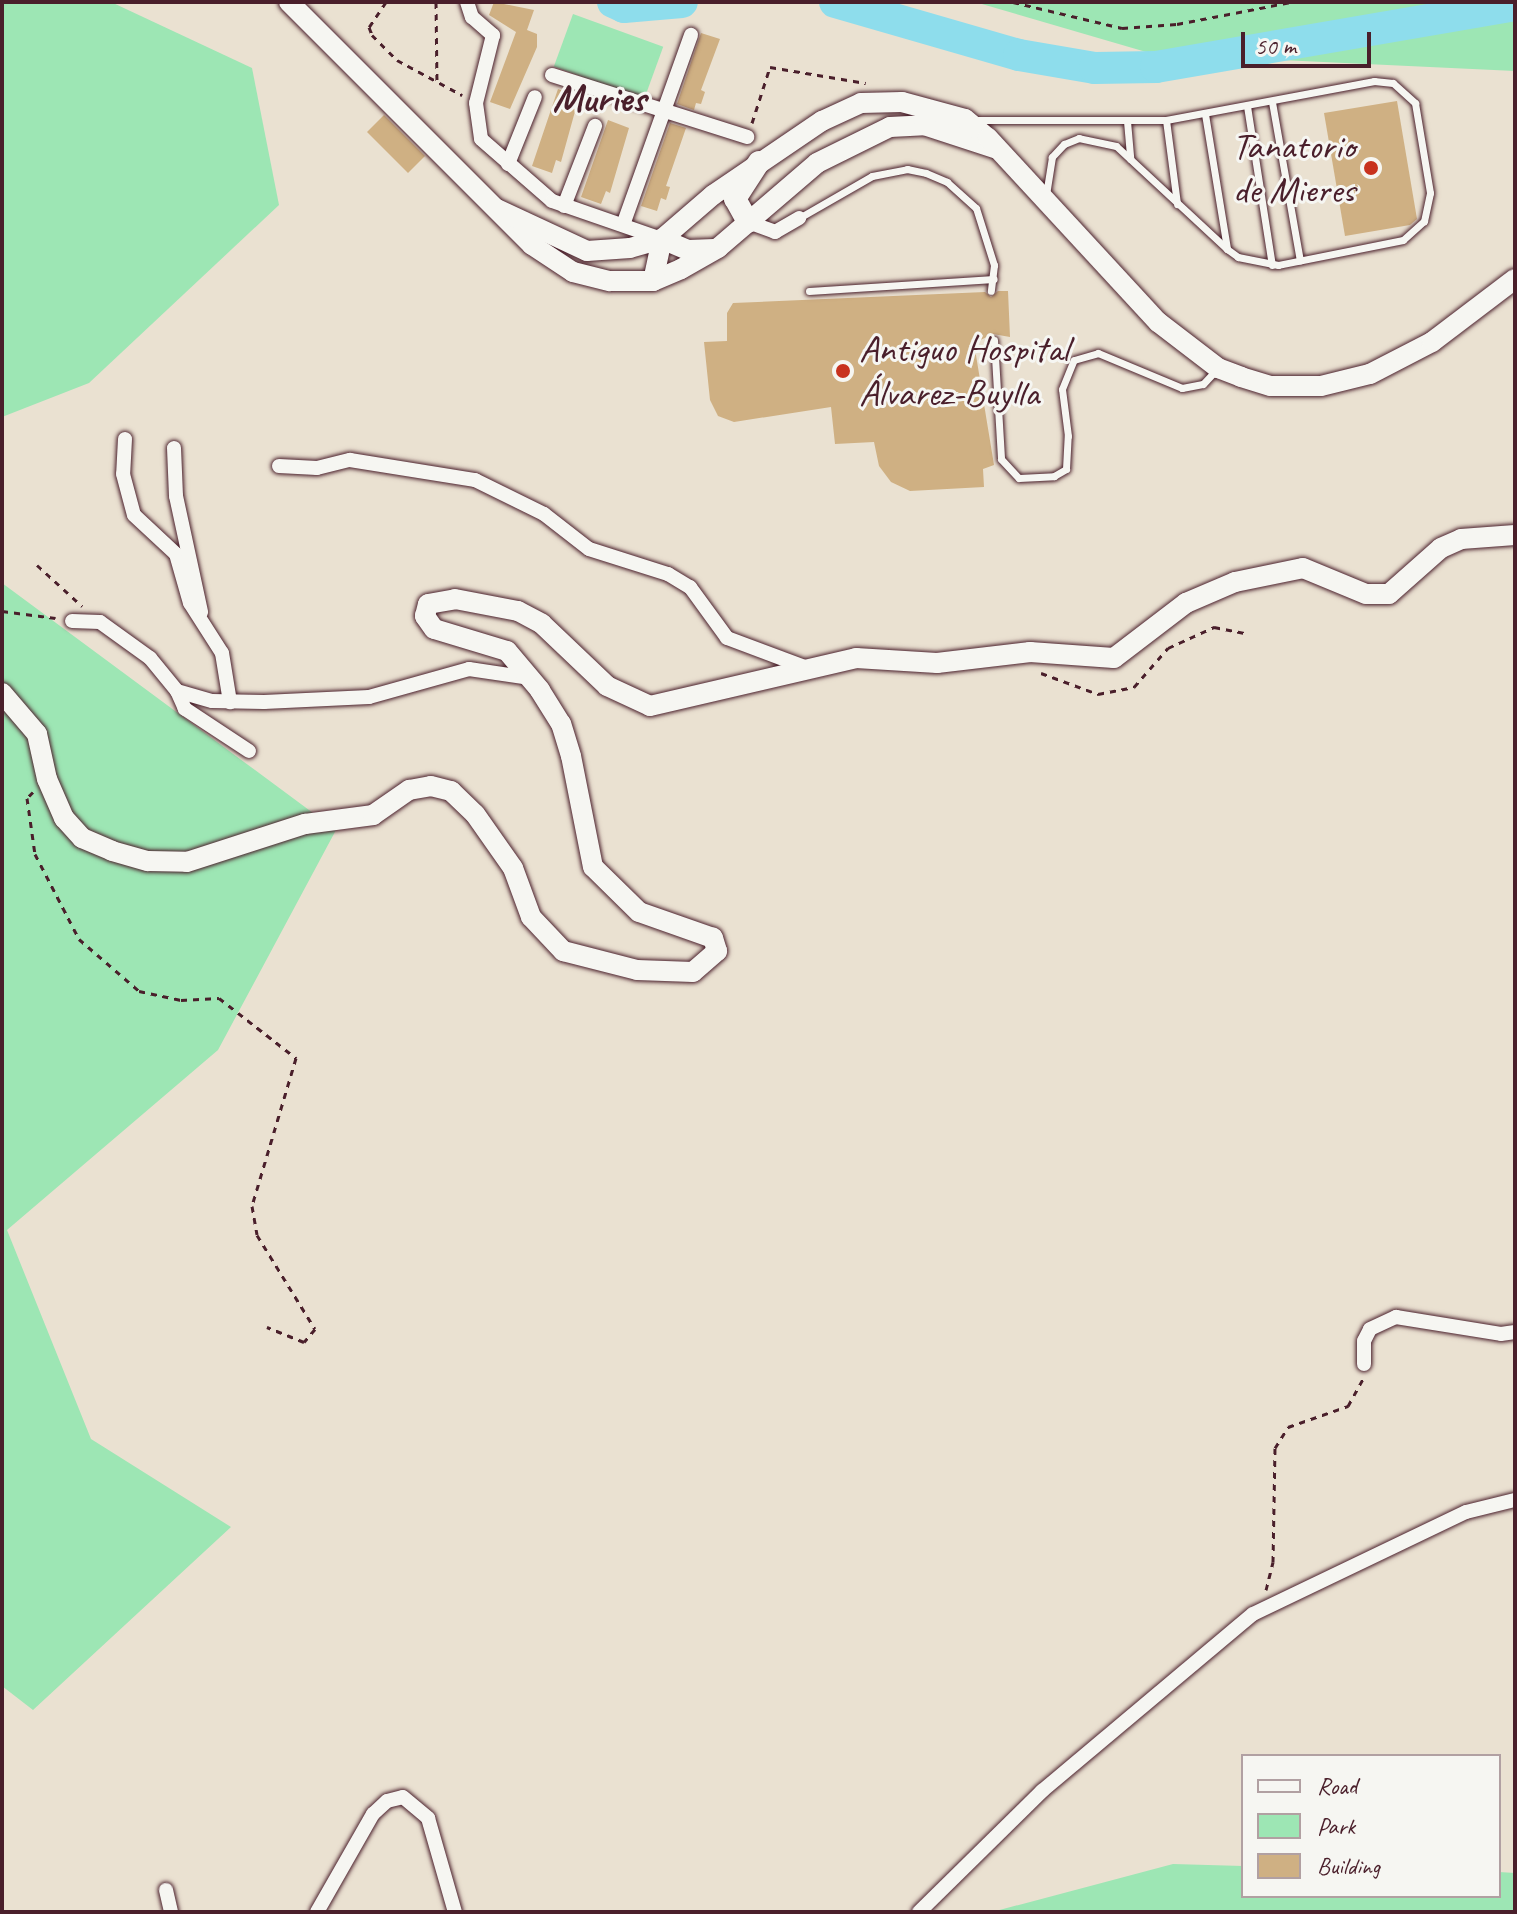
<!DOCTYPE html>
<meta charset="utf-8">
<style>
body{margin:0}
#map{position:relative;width:1517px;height:1914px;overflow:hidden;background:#eae1d1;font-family:Caveat,sans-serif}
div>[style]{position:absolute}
.green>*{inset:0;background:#9de6b4;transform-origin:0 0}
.river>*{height:32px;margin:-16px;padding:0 16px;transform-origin:16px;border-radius:16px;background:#8eddec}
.building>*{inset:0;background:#cfb083;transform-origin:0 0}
.path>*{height:3px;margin-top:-1.5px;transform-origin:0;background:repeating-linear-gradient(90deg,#4a1f2b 0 6px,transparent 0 12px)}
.roads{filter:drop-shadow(0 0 2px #4a1f2b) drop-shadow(0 0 2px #4a1f2b)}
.lane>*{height:7px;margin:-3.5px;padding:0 3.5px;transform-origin:3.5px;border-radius:3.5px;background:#f6f6f2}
.street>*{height:14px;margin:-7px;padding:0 7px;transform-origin:7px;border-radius:7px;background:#f6f6f2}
.secondary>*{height:20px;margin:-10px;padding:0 10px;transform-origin:10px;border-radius:10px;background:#f6f6f2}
.primary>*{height:22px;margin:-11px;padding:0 11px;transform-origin:11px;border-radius:11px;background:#f6f6f2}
.dots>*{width:22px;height:22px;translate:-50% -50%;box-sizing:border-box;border:4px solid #f6f6f2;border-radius:50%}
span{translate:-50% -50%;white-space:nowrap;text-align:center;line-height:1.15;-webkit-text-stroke:6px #f6f6f2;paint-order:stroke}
.poi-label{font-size:38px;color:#4a1f2b}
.right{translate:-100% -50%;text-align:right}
.left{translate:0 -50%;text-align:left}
.neighbourhood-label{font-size:40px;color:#4a1f2b;font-weight:700}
.frame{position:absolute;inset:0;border:4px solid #4a1f2b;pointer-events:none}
.legend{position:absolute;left:1241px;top:1754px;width:260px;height:144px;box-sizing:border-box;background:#f6f6f2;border:2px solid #b1a0a2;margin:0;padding:10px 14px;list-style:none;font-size:24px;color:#4a1f2b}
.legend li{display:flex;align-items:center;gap:16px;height:40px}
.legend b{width:40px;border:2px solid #b1a0a2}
.scale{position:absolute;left:1241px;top:32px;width:130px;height:36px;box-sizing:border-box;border:4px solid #4a1f2b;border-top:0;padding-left:10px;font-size:24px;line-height:28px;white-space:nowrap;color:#4a1f2b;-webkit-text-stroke:6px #f6f6f2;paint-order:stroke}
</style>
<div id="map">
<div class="green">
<i style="clip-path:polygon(2px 2px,111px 2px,252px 68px,279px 205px,89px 383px,2px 417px)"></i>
<i style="clip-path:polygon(975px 2px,1515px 2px,1515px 71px,1153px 54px)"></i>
<i style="left:573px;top:14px;width:96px;height:56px;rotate:20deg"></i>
<i style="clip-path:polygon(2px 583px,336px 830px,218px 1050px,7px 1230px,91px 1439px,231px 1527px,33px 1710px,2px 1686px)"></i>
<i style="clip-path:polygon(1173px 1864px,1243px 1866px,1243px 1896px,1499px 1896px,1499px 1872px,1515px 1873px,1515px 1912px,992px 1912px)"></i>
</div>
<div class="river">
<i style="left:613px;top:2px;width:12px;rotate:24deg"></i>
<i style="left:624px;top:7px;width:58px;rotate:-4.9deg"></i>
<i style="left:835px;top:2px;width:191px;rotate:16.1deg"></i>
<i style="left:1019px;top:55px;width:77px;rotate:9.7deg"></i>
<i style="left:1095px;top:68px;width:61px;rotate:-0.9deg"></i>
<i style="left:1156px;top:67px;width:364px;rotate:-9.8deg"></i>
</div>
<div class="building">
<i style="clip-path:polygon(494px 2px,534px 10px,527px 30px,537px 34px,537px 47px,510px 109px,490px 102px,516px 32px,489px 15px)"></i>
<i style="clip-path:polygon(701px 33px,720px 39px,701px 90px,705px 92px,701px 104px,696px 103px,694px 110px,677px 104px)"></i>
<i style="clip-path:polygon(558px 89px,579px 97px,561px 162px,556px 160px,552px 173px,532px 166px)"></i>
<i style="clip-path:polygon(1397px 101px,1417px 219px,1410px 225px,1345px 236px,1324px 113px)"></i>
<i style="left:384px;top:115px;width:58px;height:24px;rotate:45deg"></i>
<i style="clip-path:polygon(608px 120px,629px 128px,610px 193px,606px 191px,601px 204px,581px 197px)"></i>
<i style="clip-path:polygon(670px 123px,686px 128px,666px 186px,670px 187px,666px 200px,661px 198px,657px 211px,641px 206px)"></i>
<i style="clip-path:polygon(998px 291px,1008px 291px,1010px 337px,993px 334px,974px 343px,994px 465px,983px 469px,984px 487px,910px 491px,891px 482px,879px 466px,874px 442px,835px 444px,831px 407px,734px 422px,718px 416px,710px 400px,704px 342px,727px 341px,727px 313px,733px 303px,985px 292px,991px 297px)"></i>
</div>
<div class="path">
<i style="left:386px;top:2px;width:30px;rotate:124deg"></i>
<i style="left:369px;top:27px;width:9px;rotate:69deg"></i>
<i style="left:372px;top:35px;width:35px;rotate:45deg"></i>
<i style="left:397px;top:60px;width:74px;rotate:28.3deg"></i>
<i style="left:436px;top:2px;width:80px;rotate:89.3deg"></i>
<i style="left:1013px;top:2px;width:112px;rotate:13.4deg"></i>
<i style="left:1122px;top:28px;width:55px;rotate:-4.2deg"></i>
<i style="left:1177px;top:24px;width:116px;rotate:-10.9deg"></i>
<i style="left:752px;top:123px;width:59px;rotate:-72.2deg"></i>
<i style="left:770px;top:67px;width:97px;rotate:9.5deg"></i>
<i style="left:37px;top:565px;width:61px;rotate:42.3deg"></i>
<i style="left:2px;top:611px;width:54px;rotate:7.4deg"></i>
<i style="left:1041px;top:673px;width:61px;rotate:20.2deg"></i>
<i style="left:1098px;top:694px;width:37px;rotate:-11deg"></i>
<i style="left:1134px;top:687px;width:52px;rotate:-48.9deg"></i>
<i style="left:1168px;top:648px;width:51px;rotate:-24.5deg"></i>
<i style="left:1214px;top:627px;width:31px;rotate:11deg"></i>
<i style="left:33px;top:792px;width:8px;rotate:135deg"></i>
<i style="left:27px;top:798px;width:57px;rotate:81.9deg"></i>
<i style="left:35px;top:854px;width:96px;rotate:62.6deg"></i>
<i style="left:79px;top:939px;width:79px;rotate:40.9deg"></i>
<i style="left:139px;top:991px;width:43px;rotate:12.1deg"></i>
<i style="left:181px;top:1000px;width:38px;rotate:-3deg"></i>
<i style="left:219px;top:998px;width:98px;rotate:37.9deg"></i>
<i style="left:296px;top:1058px;width:154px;rotate:106.6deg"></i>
<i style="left:252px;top:1206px;width:29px;rotate:80deg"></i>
<i style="left:257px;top:1235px;width:110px;rotate:58.3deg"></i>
<i style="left:315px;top:1329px;width:17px;rotate:130deg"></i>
<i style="left:304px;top:1342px;width:40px;rotate:-158deg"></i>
<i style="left:1266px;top:1590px;width:29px;rotate:-76deg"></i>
<i style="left:1273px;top:1562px;width:114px;rotate:-89deg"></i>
<i style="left:1275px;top:1448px;width:25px;rotate:-58deg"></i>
<i style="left:1288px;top:1427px;width:64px;rotate:-19.3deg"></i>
<i style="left:1348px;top:1406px;width:31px;rotate:-61deg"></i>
</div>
<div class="roads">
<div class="lane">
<i style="left:1272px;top:102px;width:161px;rotate:80deg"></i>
<i style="left:1247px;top:106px;width:161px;rotate:81.1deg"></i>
<i style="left:1205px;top:114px;width:137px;rotate:80.7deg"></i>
<i style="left:975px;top:120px;width:191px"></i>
<i style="left:1166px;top:120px;width:212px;rotate:-10.6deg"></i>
<i style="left:1374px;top:81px;width:19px;rotate:6deg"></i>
<i style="left:1393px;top:83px;width:30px;rotate:42deg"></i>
<i style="left:1415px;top:103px;width:91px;rotate:80.5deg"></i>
<i style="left:1430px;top:193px;width:29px;rotate:102deg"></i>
<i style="left:1424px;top:221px;width:28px;rotate:138deg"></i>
<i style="left:1403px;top:240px;width:127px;rotate:168.7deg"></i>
<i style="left:1278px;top:265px;width:41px;rotate:-168.7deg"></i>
<i style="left:1238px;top:257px;width:14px;rotate:-144deg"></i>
<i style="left:1227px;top:249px;width:151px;rotate:-137.1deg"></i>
<i style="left:1116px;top:146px;width:38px;rotate:-168deg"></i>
<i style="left:1079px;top:138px;width:16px;rotate:158deg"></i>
<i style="left:1064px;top:144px;width:18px;rotate:133deg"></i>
<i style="left:1052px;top:157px;width:37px;rotate:99deg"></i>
<i style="left:1166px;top:120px;width:85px;rotate:82.5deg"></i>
<i style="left:1127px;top:121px;width:38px;rotate:85deg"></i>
<i style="left:799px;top:218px;width:84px;rotate:-29.9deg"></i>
<i style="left:872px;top:176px;width:36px;rotate:-11deg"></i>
<i style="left:907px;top:169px;width:19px;rotate:12deg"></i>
<i style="left:926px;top:173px;width:23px;rotate:23deg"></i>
<i style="left:947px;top:182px;width:39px;rotate:42deg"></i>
<i style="left:976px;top:208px;width:60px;rotate:72.5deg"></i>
<i style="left:994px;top:265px;width:26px;rotate:97deg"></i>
<i style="left:809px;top:291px;width:185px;rotate:-3.7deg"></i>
<i style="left:994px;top:340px;width:119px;rotate:86.6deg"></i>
<i style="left:1001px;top:459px;width:26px;rotate:47deg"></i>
<i style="left:1019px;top:478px;width:35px;rotate:-3deg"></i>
<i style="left:1054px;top:476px;width:14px;rotate:-30deg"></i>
<i style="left:1066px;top:469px;width:33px;rotate:-87deg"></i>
<i style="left:1068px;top:436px;width:47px;rotate:-97.3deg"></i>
<i style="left:1062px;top:389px;width:31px;rotate:-68deg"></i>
<i style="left:1074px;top:360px;width:25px;rotate:-16deg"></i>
<i style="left:1098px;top:353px;width:91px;rotate:22.6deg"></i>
<i style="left:1182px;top:388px;width:21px;rotate:-11deg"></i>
<i style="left:1203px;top:384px;width:21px;rotate:-47deg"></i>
</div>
<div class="street">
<i style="left:467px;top:2px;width:16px;rotate:72deg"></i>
<i style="left:472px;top:17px;width:28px;rotate:41deg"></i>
<i style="left:493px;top:35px;width:70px;rotate:104deg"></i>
<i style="left:476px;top:103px;width:36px;rotate:82deg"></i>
<i style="left:481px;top:139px;width:94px;rotate:41.1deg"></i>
<i style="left:552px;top:201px;width:116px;rotate:19.1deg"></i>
<i style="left:552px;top:75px;width:205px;rotate:17.6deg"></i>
<i style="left:508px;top:164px;width:72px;rotate:-68.1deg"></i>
<i style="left:564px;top:206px;width:86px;rotate:-68.8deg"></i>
<i style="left:748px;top:222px;width:29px;rotate:20deg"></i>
<i style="left:775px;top:232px;width:28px;rotate:-30deg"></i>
<i style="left:623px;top:225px;width:202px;rotate:-70.3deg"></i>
<i style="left:125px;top:439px;width:35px;rotate:93deg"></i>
<i style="left:123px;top:474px;width:42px;rotate:75deg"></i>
<i style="left:134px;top:515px;width:57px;rotate:42.9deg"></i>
<i style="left:176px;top:554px;width:51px;rotate:74.1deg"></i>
<i style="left:190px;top:603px;width:59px;rotate:57.4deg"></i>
<i style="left:222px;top:653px;width:50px;rotate:80.7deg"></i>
<i style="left:174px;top:448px;width:48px;rotate:87.6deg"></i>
<i style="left:176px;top:496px;width:119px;rotate:77.8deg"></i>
<i style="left:279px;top:466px;width:38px;rotate:3deg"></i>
<i style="left:317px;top:468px;width:34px;rotate:-14deg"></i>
<i style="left:350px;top:460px;width:127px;rotate:9.1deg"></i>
<i style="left:475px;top:480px;width:77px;rotate:26.2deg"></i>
<i style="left:544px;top:514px;width:57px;rotate:37.9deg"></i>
<i style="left:589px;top:549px;width:83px;rotate:17.6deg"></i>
<i style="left:668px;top:574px;width:26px;rotate:31deg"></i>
<i style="left:690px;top:587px;width:63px;rotate:54deg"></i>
<i style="left:727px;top:638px;width:89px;rotate:20.5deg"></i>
<i style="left:72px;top:621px;width:28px;rotate:2deg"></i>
<i style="left:100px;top:622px;width:62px;rotate:35.8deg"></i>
<i style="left:150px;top:658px;width:43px;rotate:50.7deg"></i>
<i style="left:249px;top:751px;width:77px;rotate:-146.7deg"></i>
<i style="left:185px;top:709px;width:20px;rotate:-114deg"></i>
<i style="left:177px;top:691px;width:36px;rotate:16deg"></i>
<i style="left:212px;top:701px;width:52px;rotate:1.1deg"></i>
<i style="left:264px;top:702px;width:105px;rotate:-2.7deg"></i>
<i style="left:369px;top:697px;width:104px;rotate:-15.6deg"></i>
<i style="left:469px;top:669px;width:62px;rotate:8.4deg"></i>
<i style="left:1364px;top:1364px;width:23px;rotate:-90deg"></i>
<i style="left:1364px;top:1341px;width:13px;rotate:-63deg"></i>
<i style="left:1370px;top:1329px;width:29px;rotate:-25deg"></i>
<i style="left:1396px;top:1317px;width:106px;rotate:9.2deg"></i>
<i style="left:1501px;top:1334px;width:14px;rotate:-8deg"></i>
<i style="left:166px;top:1890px;width:23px;rotate:77deg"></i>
<i style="left:317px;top:1912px;width:113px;rotate:-60.3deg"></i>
<i style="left:373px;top:1814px;width:19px;rotate:-43deg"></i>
<i style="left:387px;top:1801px;width:16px;rotate:-14deg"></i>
<i style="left:403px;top:1797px;width:33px;rotate:40deg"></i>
<i style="left:428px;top:1818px;width:98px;rotate:74deg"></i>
<i style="left:919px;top:1912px;width:173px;rotate:-44.5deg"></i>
<i style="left:1042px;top:1791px;width:275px;rotate:-40deg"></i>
<i style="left:1253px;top:1614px;width:236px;rotate:-25.6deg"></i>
<i style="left:1466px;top:1512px;width:50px;rotate:-13.8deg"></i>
</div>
<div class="secondary">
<i style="left:289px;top:2px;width:344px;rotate:45deg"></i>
<i style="left:532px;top:245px;width:49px;rotate:33.4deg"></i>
<i style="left:573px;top:272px;width:38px;rotate:14deg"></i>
<i style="left:610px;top:281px;width:43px"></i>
<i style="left:653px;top:281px;width:30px;rotate:-23deg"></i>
<i style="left:681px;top:269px;width:43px;rotate:-29.6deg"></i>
<i style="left:718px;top:248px;width:130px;rotate:-40.6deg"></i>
<i style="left:817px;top:163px;width:81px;rotate:-26.3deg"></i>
<i style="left:890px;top:127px;width:34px;rotate:-3deg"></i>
<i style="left:924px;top:125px;width:74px;rotate:18.2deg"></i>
<i style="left:497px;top:209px;width:99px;rotate:25deg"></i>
<i style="left:587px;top:251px;width:43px;rotate:-4deg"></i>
<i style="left:630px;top:248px;width:33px;rotate:-16deg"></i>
<i style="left:662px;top:239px;width:67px;rotate:-40.8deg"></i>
<i style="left:713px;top:195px;width:132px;rotate:-34.2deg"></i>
<i style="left:822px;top:121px;width:43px;rotate:-24.8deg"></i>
<i style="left:861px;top:103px;width:41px;rotate:-1.4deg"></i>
<i style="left:902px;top:102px;width:65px;rotate:15.1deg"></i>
<i style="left:965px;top:119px;width:30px;rotate:40deg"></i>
<i style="left:988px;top:138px;width:251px;rotate:47.3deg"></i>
<i style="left:1158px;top:322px;width:76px;rotate:37.5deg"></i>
<i style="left:1218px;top:368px;width:25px;rotate:21deg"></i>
<i style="left:1241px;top:377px;width:31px;rotate:17deg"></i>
<i style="left:1271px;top:386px;width:50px"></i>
<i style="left:1321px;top:386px;width:50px;rotate:-13.8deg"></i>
<i style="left:1370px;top:374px;width:70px;rotate:-27.3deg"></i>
<i style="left:1432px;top:342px;width:104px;rotate:-37.2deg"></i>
<i style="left:653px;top:281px;width:43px;rotate:-77.9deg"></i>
<i style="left:662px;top:239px;width:28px;rotate:23deg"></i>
<i style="left:688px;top:250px;width:26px;rotate:-2deg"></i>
<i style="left:2px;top:693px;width:54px;rotate:49.5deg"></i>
<i style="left:37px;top:734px;width:46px;rotate:77.5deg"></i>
<i style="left:47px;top:779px;width:43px;rotate:66.4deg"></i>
<i style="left:64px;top:818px;width:27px;rotate:48deg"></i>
<i style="left:82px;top:838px;width:33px;rotate:23deg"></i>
<i style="left:112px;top:851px;width:37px;rotate:16deg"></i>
<i style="left:148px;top:861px;width:39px;rotate:1deg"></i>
<i style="left:187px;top:862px;width:124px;rotate:-17.9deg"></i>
<i style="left:305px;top:824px;width:69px;rotate:-7.5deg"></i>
<i style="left:373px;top:815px;width:44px;rotate:-34.8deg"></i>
<i style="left:409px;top:790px;width:22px;rotate:-10deg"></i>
<i style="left:431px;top:786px;width:21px;rotate:14deg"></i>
<i style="left:451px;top:791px;width:33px;rotate:44deg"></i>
<i style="left:475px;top:814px;width:66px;rotate:54.9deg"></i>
<i style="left:513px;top:868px;width:52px;rotate:69.8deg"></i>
<i style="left:531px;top:917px;width:47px;rotate:46.7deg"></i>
<i style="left:563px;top:951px;width:76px;rotate:14.4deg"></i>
<i style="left:637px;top:970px;width:56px;rotate:2deg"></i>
<i style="left:693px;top:972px;width:32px;rotate:-41deg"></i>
<i style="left:717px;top:951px;width:14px;rotate:-107deg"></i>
<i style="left:713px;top:938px;width:78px;rotate:-160.6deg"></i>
<i style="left:639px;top:912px;width:64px;rotate:-135.6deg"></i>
<i style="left:593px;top:867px;width:113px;rotate:-101.2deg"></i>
<i style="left:571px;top:756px;width:34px;rotate:-107deg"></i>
<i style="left:561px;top:724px;width:40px;rotate:-122deg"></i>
<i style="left:540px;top:690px;width:51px;rotate:-130.2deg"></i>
<i style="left:507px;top:651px;width:76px;rotate:-163.2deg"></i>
<i style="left:434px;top:629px;width:16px;rotate:-125deg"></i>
<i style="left:425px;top:616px;width:12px;rotate:-76deg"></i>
<i style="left:428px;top:604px;width:27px;rotate:-10deg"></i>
<i style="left:455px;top:599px;width:64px;rotate:10.8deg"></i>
<i style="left:518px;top:611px;width:27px;rotate:28deg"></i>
<i style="left:542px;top:624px;width:90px;rotate:43.6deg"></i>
<i style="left:607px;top:686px;width:47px;rotate:24.9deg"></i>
<i style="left:650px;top:706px;width:212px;rotate:-13.1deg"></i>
<i style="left:856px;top:658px;width:81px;rotate:3.5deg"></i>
<i style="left:937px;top:663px;width:94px;rotate:-6.7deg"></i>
<i style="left:1030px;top:652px;width:84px;rotate:4.1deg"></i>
<i style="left:1114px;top:658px;width:91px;rotate:-37.4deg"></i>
<i style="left:1186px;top:603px;width:53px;rotate:-23.2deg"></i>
<i style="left:1235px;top:582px;width:69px;rotate:-11.6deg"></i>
<i style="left:1303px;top:568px;width:68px;rotate:22.4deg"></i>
<i style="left:1366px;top:594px;width:23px"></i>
<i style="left:1389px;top:594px;width:69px;rotate:-41.5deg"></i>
<i style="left:1441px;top:548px;width:22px;rotate:-24deg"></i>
<i style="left:1461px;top:539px;width:54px;rotate:-4.2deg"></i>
</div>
<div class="primary">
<i style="left:748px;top:222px;width:26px;rotate:-119deg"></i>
<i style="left:735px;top:199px;width:44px;rotate:-57deg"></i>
</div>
</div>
<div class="dots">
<i style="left:1371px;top:168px;background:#c8321e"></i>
<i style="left:843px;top:371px;background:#c8321e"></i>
</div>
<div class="poi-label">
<span class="right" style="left:1355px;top:168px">Tanatorio<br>de Mieres</span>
<span class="left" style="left:859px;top:371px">Antiguo Hospital<br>Álvarez-Buylla</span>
</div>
<div class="neighbourhood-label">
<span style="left:599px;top:98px">Muries</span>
</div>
<div class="frame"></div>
<ul class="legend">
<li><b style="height:10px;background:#f6f6f2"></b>Road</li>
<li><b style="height:22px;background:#9de6b4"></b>Park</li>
<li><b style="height:22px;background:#cfb083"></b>Building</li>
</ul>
<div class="scale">50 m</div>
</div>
